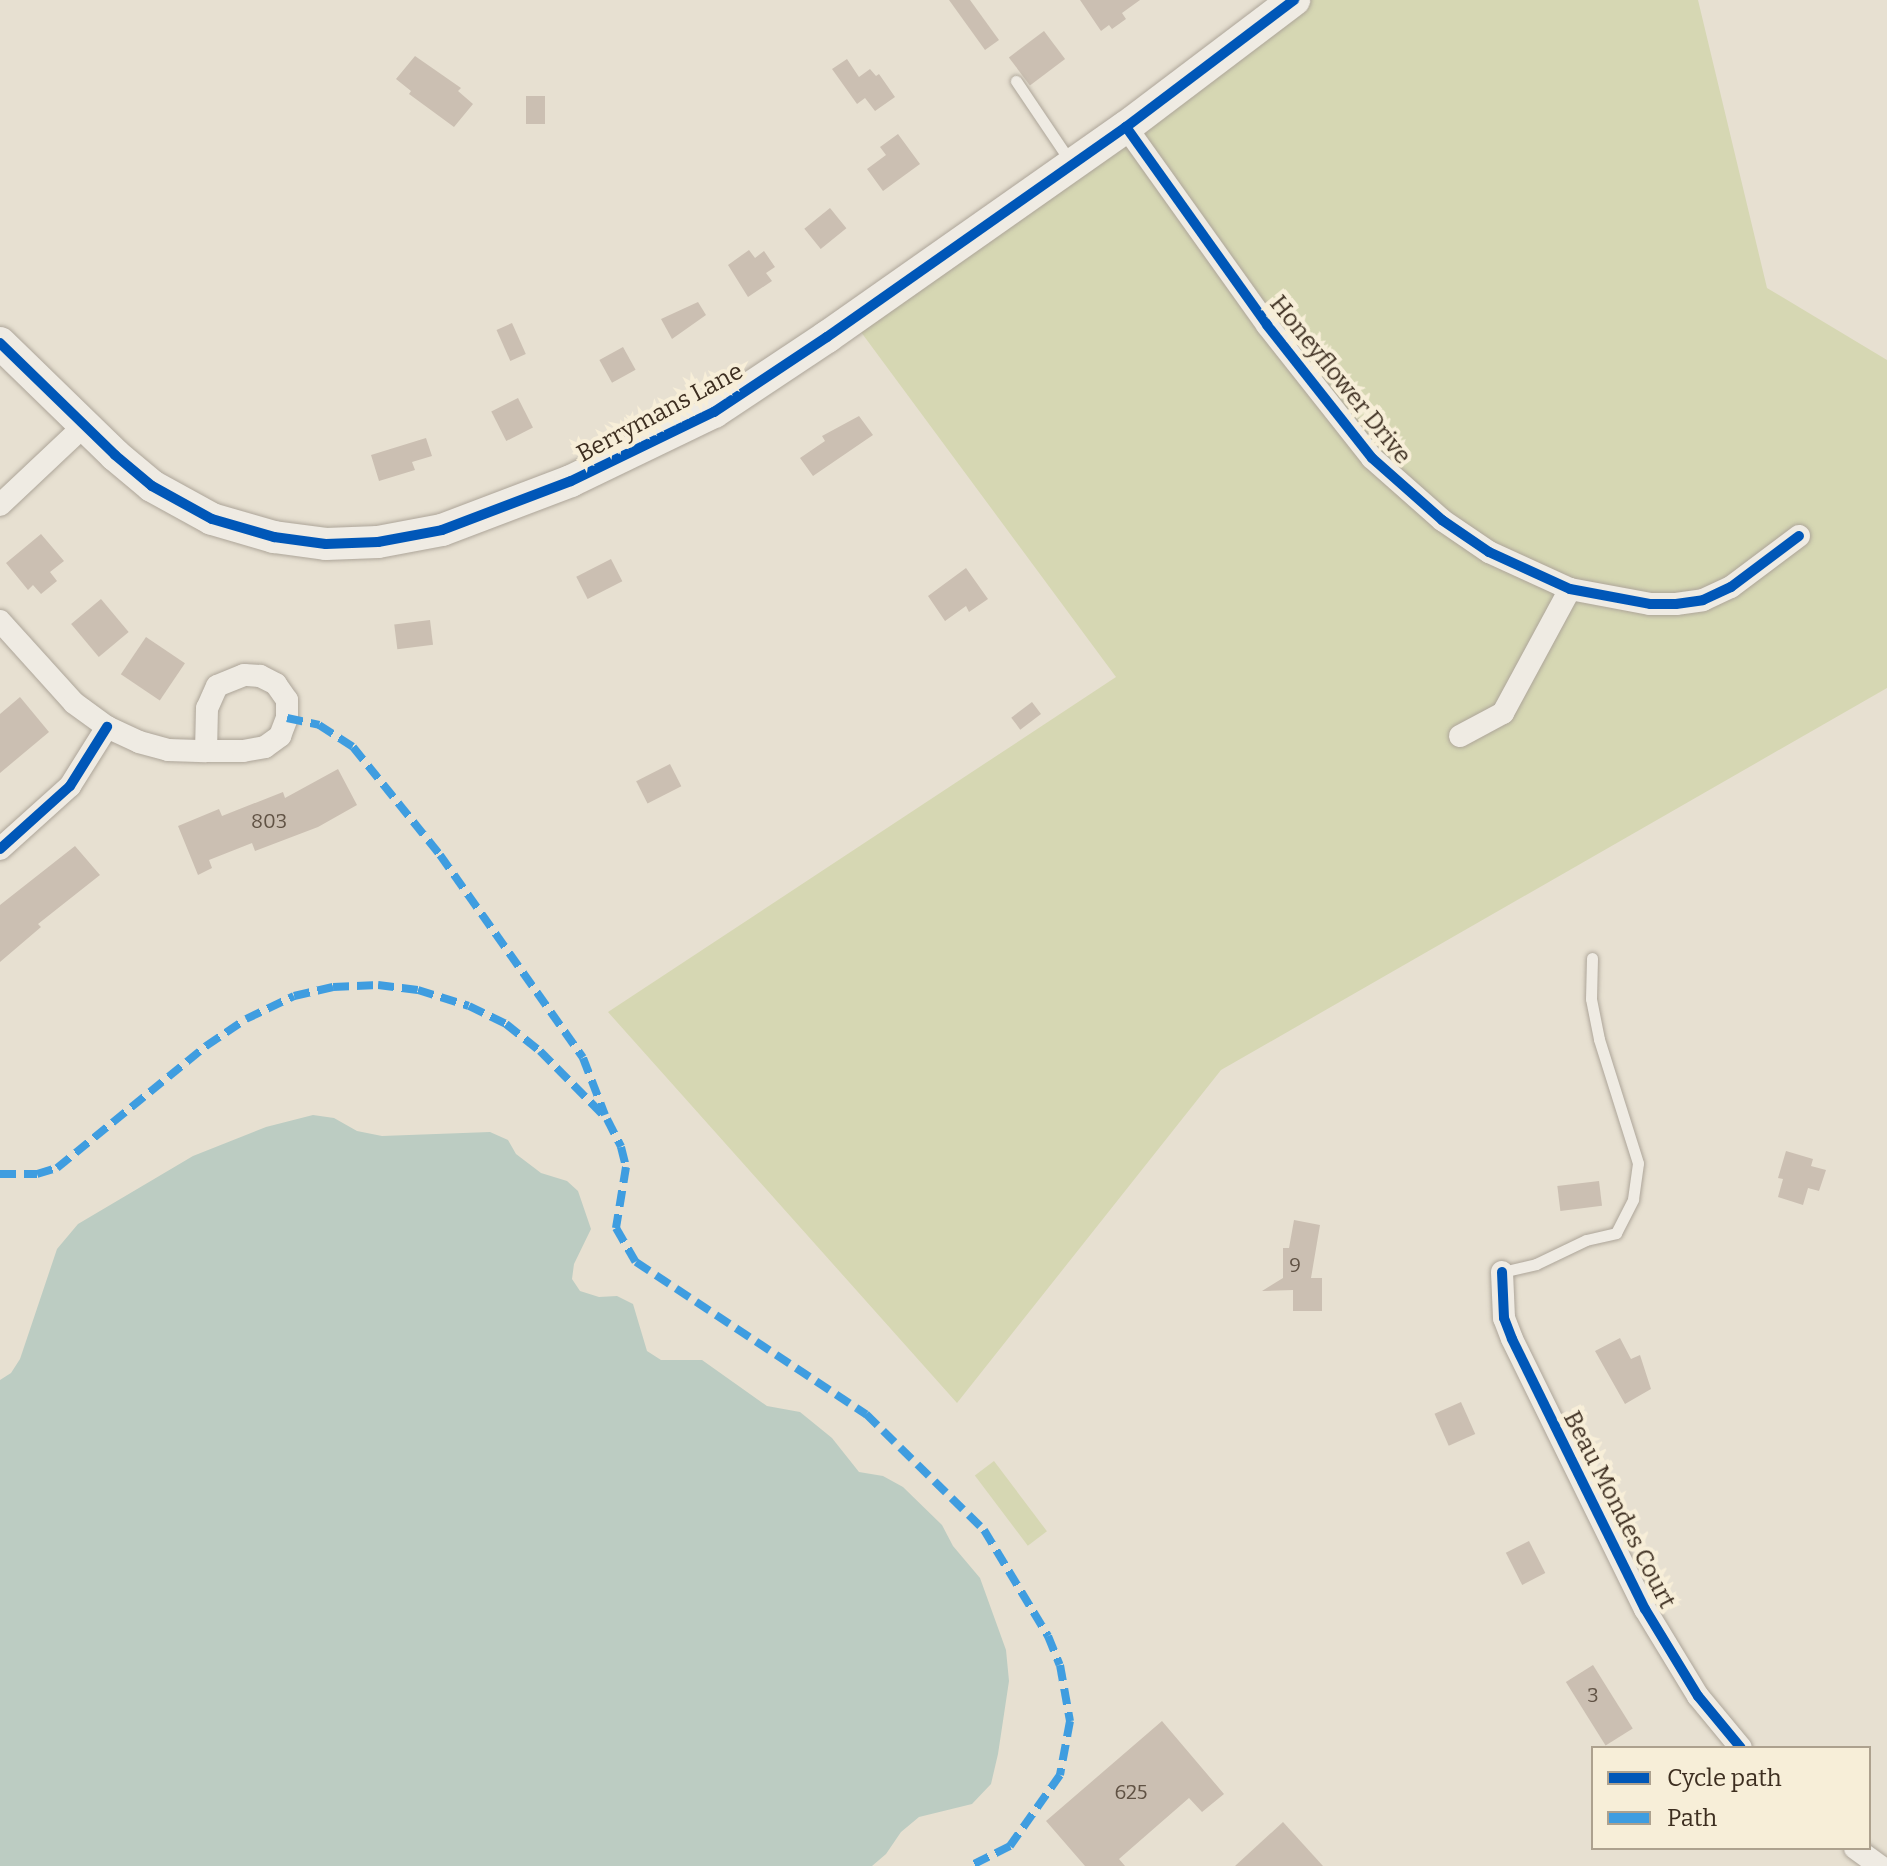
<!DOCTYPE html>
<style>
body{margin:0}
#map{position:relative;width:1887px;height:1866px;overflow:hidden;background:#e7e0d1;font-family:Bitter,serif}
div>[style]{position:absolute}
.green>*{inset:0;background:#d6d7b3;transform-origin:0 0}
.water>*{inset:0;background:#bcccc2}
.building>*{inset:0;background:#cbbfb2;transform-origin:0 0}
.roads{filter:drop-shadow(0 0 2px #ada599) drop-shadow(0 0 2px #ada599)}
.lane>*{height:11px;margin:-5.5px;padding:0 5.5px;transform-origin:5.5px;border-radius:5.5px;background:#efebe3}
.street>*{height:22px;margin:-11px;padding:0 11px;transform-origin:11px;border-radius:11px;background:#efebe3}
.secondary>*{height:32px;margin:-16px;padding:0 16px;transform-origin:16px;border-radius:16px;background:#efebe3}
.quiet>*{height:8px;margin-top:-4px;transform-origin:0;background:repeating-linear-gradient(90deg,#3f9de0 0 16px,transparent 0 24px)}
.cycleway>*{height:10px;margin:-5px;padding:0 5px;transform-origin:5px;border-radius:5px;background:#0057b8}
span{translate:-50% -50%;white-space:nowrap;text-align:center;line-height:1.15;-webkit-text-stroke:8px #f7eed8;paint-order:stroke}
.number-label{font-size:20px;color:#605244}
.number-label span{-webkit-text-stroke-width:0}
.street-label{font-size:24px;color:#3d2e20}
.legend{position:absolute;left:1591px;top:1746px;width:280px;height:104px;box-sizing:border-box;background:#f7eed8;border:2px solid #ada18e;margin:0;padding:10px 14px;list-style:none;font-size:24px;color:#3d2e20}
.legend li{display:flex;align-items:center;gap:16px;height:40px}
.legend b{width:40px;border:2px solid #ada18e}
</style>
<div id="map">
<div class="green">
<i style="clip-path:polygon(1311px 0,1698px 0,1767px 288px,1887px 360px,1887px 688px,1221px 1070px,957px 1403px,608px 1012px,1116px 677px,858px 328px)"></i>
<i style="left:994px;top:1461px;width:88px;height:24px;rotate:53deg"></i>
</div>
<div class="water">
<i style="clip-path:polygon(313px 1115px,334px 1118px,357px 1131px,382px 1136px,490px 1132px,508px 1140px,516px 1154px,541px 1173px,567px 1181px,578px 1191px,591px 1229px,574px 1264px,572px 1279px,580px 1291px,599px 1297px,617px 1296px,633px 1304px,647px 1351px,661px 1360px,702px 1360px,767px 1406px,800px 1412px,832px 1438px,859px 1472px,883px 1476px,903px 1487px,942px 1525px,953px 1546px,980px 1578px,1006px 1650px,1009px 1681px,998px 1754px,991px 1784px,972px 1804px,919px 1817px,901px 1832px,886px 1854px,872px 1866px,0 1866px,0 1380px,11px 1373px,20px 1359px,57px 1249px,78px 1224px,193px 1156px,266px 1127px)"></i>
</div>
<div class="building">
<i style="clip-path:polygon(949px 0,970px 0,999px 40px,985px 50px)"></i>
<i style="clip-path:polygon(1080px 0,1140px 0,1122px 13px,1126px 19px,1112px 29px,1109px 25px,1101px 31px)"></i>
<i style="left:1044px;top:31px;width:35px;height:44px;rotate:53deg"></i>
<i style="clip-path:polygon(415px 56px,461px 88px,458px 91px,473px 104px,454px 127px,409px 94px,411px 91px,396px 79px)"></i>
<i style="clip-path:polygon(847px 59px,859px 77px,870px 69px,876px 76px,879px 74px,895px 97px,875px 111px,865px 98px,857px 104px,832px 69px)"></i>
<i style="left:545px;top:96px;width:28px;height:19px;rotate:90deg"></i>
<i style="clip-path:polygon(898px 134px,920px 164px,883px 191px,867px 169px,886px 155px,880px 147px)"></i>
<i style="left:830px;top:208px;width:26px;height:33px;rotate:51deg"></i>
<i style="clip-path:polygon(749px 250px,755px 258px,764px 251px,775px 267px,766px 273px,772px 281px,748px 297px,728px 265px)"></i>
<i style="clip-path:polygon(698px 302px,706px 315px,672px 339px,661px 319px)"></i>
<i style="left:512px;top:323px;width:34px;height:17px;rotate:66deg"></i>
<i style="left:623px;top:347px;width:26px;height:27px;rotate:61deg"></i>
<i style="left:518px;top:398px;width:33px;height:30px;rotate:63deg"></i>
<i style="clip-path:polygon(859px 416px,873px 435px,813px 476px,800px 458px,825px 441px,822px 436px)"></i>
<i style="clip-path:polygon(426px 438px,432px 456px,412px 462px,415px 470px,379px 481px,371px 455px)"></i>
<i style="clip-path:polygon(41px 534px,64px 561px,50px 572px,57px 581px,41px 594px,33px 585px,28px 590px,6px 563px)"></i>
<i style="left:611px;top:559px;width:25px;height:39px;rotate:63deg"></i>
<i style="clip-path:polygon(966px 568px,988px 599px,969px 612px,966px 606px,945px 621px,928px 596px)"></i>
<i style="left:101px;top:599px;width:43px;height:39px;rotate:50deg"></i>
<i style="left:430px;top:620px;width:25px;height:36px;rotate:83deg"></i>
<i style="left:146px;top:637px;width:47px;height:45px;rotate:34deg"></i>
<i style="clip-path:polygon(20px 697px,49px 732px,0 773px,0 714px)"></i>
<i style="left:1032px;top:702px;width:15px;height:26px;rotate:53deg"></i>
<i style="left:670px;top:764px;width:25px;height:38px;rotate:63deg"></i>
<i style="clip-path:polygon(338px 769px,357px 805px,318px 827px,255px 851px,252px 843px,209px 860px,212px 868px,198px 875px,178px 826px,219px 809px,222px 816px,283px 792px,285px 798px)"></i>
<i style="clip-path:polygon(75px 846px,100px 875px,38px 924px,41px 927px,0 962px,0 905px)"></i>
<i style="clip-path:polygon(1786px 1151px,1813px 1159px,1811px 1166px,1826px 1170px,1819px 1191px,1808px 1188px,1803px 1205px,1778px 1197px,1783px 1179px,1778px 1178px)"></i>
<i style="left:1599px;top:1181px;width:25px;height:42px;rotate:83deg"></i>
<i style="clip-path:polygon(1294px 1220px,1320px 1225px,1311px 1278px,1322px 1278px,1322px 1311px,1293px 1311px,1293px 1290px,1262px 1291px,1283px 1278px,1283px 1248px,1289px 1248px)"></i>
<i style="clip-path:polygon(1620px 1338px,1631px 1359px,1640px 1355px,1651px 1389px,1625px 1404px,1595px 1351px)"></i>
<i style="left:1461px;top:1402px;width:35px;height:29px;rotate:66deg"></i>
<i style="left:1529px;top:1541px;width:36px;height:26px;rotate:63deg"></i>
<i style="left:1593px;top:1665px;width:75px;height:32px;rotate:58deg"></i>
<i style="clip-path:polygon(1162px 1721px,1224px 1794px,1202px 1812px,1189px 1798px,1119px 1859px,1125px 1866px,1085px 1866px,1046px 1821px)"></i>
<i style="clip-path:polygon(1283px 1822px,1323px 1866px,1235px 1866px)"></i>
</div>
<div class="roads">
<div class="lane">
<i style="left:1016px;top:81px;width:100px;rotate:56deg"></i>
<i style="left:1502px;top:1272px;width:35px;rotate:-13deg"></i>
<i style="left:1536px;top:1264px;width:55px;rotate:-25.6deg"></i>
<i style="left:1586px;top:1240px;width:31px;rotate:-13deg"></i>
<i style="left:1616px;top:1233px;width:38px;rotate:-63deg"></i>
<i style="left:1633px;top:1199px;width:36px;rotate:-82deg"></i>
<i style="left:1638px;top:1163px;width:130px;rotate:-107.5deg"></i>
<i style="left:1599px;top:1039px;width:41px;rotate:-101.3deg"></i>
<i style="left:1591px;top:999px;width:41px;rotate:-88.6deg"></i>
</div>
<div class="street">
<i style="left:1126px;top:127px;width:243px;rotate:54.5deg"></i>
<i style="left:1267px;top:325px;width:169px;rotate:51.7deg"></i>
<i style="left:1372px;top:458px;width:94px;rotate:41.5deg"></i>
<i style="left:1442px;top:520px;width:57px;rotate:34.2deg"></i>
<i style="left:1489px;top:552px;width:89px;rotate:24.6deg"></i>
<i style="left:1570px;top:589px;width:81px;rotate:10.6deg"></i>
<i style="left:1650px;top:604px;width:26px"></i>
<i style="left:1676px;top:604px;width:27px;rotate:-8deg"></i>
<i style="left:1703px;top:600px;width:31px;rotate:-25deg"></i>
<i style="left:1731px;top:587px;width:85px;rotate:-36.9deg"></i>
<i style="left:0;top:505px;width:117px;rotate:-43.3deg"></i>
<i style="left:0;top:621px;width:110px;rotate:47.9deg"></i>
<i style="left:74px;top:703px;width:41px;rotate:36deg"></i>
<i style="left:107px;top:727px;width:35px;rotate:25deg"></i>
<i style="left:139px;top:742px;width:30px;rotate:15deg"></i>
<i style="left:168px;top:750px;width:38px;rotate:2deg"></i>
<i style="left:206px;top:751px;width:37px"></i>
<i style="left:243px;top:751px;width:22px;rotate:-10deg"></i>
<i style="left:265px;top:747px;width:19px;rotate:-36deg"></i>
<i style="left:280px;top:736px;width:19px;rotate:-69deg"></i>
<i style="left:287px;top:718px;width:18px;rotate:-90deg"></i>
<i style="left:287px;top:700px;width:19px;rotate:-125deg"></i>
<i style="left:276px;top:684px;width:18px;rotate:-153deg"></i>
<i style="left:260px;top:676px;width:16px;rotate:-176deg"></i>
<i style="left:244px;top:675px;width:29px;rotate:158deg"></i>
<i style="left:217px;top:686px;width:24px;rotate:114deg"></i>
<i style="left:207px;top:708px;width:43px;rotate:91.3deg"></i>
<i style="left:1460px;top:736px;width:49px;rotate:-28.1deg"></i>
<i style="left:1503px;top:713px;width:141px;rotate:-61.6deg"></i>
<i style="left:0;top:849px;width:94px;rotate:-42deg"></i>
<i style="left:70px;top:786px;width:70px;rotate:-57.9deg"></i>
<i style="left:1502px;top:1272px;width:46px;rotate:87.5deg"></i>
<i style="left:1504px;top:1318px;width:22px;rotate:69deg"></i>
<i style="left:1512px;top:1339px;width:301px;rotate:63.8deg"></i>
<i style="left:1645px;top:1609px;width:102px;rotate:58.7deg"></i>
<i style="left:1698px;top:1696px;width:67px;rotate:50.4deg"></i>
<i style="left:1855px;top:1848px;width:31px;rotate:36deg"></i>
</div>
<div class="secondary">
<i style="left:0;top:343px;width:161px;rotate:44.2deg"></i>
<i style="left:115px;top:455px;width:48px;rotate:40deg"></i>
<i style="left:152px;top:486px;width:68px;rotate:28.8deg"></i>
<i style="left:212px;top:519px;width:65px;rotate:16.2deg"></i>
<i style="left:274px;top:537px;width:52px;rotate:7.7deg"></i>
<i style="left:326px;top:544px;width:52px;rotate:-2.2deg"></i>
<i style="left:378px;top:542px;width:65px;rotate:-10.6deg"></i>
<i style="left:442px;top:530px;width:138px;rotate:-20.8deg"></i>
<i style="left:571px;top:481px;width:159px;rotate:-25.8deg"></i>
<i style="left:714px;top:412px;width:136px;rotate:-33.6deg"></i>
<i style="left:827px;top:337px;width:365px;rotate:-35.1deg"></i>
<i style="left:1126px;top:127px;width:211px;rotate:-37.1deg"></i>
</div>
</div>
<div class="quiet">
<i style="left:287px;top:718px;width:33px;rotate:12deg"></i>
<i style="left:319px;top:725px;width:40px;rotate:32.9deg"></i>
<i style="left:353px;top:747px;width:139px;rotate:51.1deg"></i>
<i style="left:440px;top:855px;width:248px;rotate:54.8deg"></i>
<i style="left:583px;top:1058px;width:61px;rotate:68.9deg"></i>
<i style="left:0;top:1174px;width:37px"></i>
<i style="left:37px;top:1174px;width:21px;rotate:-17deg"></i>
<i style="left:57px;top:1168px;width:193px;rotate:-39.3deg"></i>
<i style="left:206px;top:1046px;width:48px;rotate:-34deg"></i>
<i style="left:246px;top:1019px;width:53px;rotate:-25.6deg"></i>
<i style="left:294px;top:996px;width:40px;rotate:-13deg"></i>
<i style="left:333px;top:987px;width:45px;rotate:-2.5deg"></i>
<i style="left:378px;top:985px;width:40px;rotate:7.1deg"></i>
<i style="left:418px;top:990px;width:53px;rotate:17.4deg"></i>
<i style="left:469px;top:1006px;width:41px;rotate:25.9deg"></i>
<i style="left:506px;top:1024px;width:43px;rotate:38.5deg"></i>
<i style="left:540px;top:1051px;width:95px;rotate:45.4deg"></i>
<i style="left:607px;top:1119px;width:31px;rotate:63deg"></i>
<i style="left:621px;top:1147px;width:21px;rotate:76deg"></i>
<i style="left:626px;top:1167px;width:62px;rotate:99.3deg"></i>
<i style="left:616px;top:1228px;width:39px;rotate:60deg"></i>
<i style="left:636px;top:1262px;width:276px;rotate:33.5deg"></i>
<i style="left:866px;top:1414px;width:165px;rotate:44.5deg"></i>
<i style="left:984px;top:1530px;width:124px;rotate:58.9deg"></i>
<i style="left:1048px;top:1636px;width:31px;rotate:68deg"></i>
<i style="left:1060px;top:1665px;width:57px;rotate:79.9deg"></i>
<i style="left:1070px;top:1721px;width:55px;rotate:100.5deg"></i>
<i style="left:1060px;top:1775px;width:87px;rotate:125.2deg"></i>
<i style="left:1010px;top:1846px;width:45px;rotate:153.4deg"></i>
</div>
<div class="cycleway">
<i style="left:1126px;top:127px;width:243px;rotate:54.5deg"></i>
<i style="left:1267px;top:325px;width:169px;rotate:51.7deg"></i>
<i style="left:1372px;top:458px;width:94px;rotate:41.5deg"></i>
<i style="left:1442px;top:520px;width:57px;rotate:34.2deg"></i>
<i style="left:1489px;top:552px;width:89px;rotate:24.6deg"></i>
<i style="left:1570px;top:589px;width:81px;rotate:10.6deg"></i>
<i style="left:1650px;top:604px;width:26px"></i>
<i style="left:1676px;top:604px;width:27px;rotate:-8deg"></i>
<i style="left:1703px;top:600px;width:31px;rotate:-25deg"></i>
<i style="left:1731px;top:587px;width:85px;rotate:-36.9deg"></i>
<i style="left:0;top:343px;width:161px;rotate:44.2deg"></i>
<i style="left:115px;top:455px;width:48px;rotate:40deg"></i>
<i style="left:152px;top:486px;width:68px;rotate:28.8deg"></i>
<i style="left:212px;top:519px;width:65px;rotate:16.2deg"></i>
<i style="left:274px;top:537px;width:52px;rotate:7.7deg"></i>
<i style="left:326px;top:544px;width:52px;rotate:-2.2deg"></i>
<i style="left:378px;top:542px;width:65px;rotate:-10.6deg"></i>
<i style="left:442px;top:530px;width:138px;rotate:-20.8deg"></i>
<i style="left:571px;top:481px;width:159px;rotate:-25.8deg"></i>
<i style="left:714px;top:412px;width:136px;rotate:-33.6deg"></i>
<i style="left:827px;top:337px;width:365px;rotate:-35.1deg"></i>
<i style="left:1126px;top:127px;width:211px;rotate:-37.1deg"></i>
<i style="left:0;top:849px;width:94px;rotate:-42deg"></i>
<i style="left:70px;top:786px;width:70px;rotate:-57.9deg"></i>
<i style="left:1502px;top:1272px;width:46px;rotate:87.5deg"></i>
<i style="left:1504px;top:1318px;width:22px;rotate:69deg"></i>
<i style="left:1512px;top:1339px;width:301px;rotate:63.8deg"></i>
<i style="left:1645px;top:1609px;width:102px;rotate:58.7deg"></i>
<i style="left:1698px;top:1696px;width:67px;rotate:50.4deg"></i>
</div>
<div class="number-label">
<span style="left:269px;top:821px">803</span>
<span style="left:1295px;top:1265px">9</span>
<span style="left:1593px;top:1695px">3</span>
<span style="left:1131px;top:1792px">625</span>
</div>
<div class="street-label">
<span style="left:1340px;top:380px;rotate:51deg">Honeyflower Drive</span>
<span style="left:660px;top:413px;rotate:-28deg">Berrymans Lane</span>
<span style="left:1619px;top:1510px;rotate:63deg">Beau Mondes Court</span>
</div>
<ul class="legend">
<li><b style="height:10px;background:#0057b8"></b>Cycle path</li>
<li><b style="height:10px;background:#3f9de0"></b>Path</li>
</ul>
</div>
